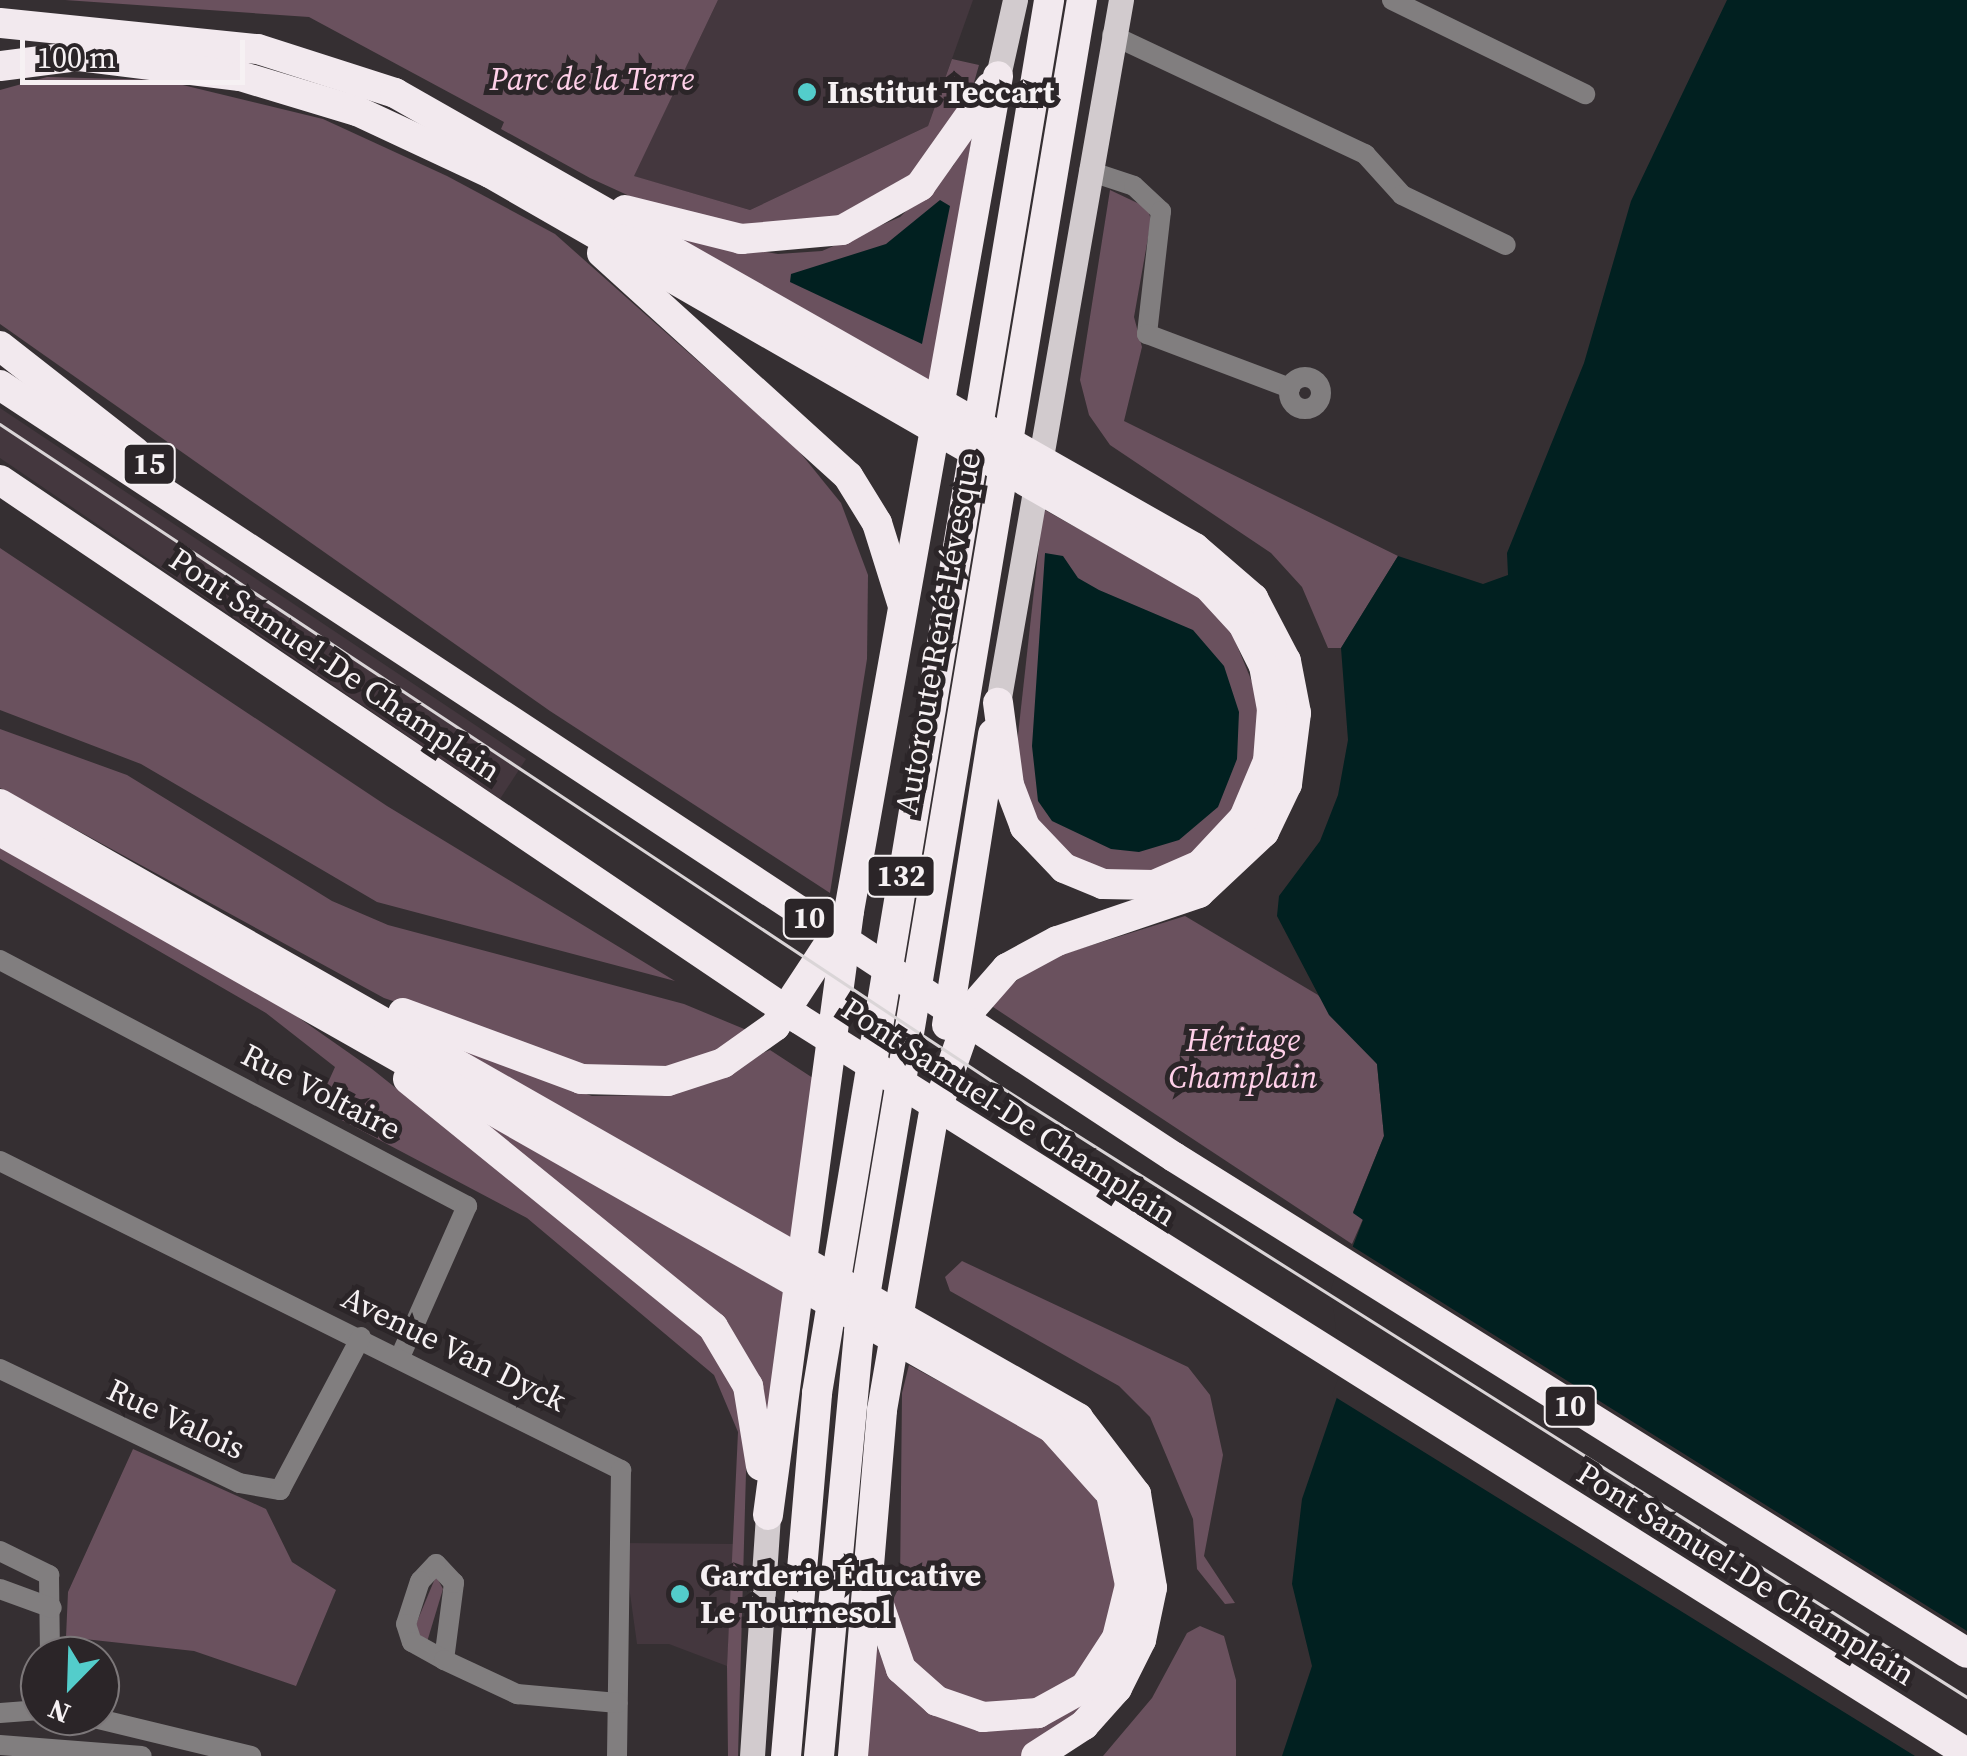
<!DOCTYPE html>
<meta charset="utf-8">
<style>
body{margin:0}
#map{position:relative;width:1967px;height:1756px;overflow:hidden;background:#352f32;font-family:"Source Serif 4",serif}
div>[style]{position:absolute}
.built>*{inset:0;background:#44373e}
.green>*{inset:0;background:#6a515e}
.water>*{inset:0;background:#012020}
.pier>*{inset:0;background:#352f32}
.minor>*{height:20px;margin:-10px;padding:0 10px;transform-origin:10px;border-radius:10px;background:#817e7f}
.minor>.ring{margin:-10px;padding:0;box-sizing:content-box;background:none;border:20px solid #817e7f;border-radius:50%}
.major>*{height:25px;margin:-12.5px;padding:0 12.5px;transform-origin:12.5px;border-radius:12.5px;background:#d2cbce}
.highway>*{height:30px;margin:-15px;padding:0 15px;transform-origin:15px;border-radius:15px;background:#f2e9ee}
.tram>*{height:2.5px;margin:-1.25px;padding:0 1.25px;transform-origin:1.25px;border-radius:1.25px;background:#dad5d7}
.dots>*{width:28px;height:28px;translate:-50% -50%;box-sizing:border-box;border:5px solid #2b2528;border-radius:50%}
span{translate:-50% -50%;white-space:nowrap;text-align:center;line-height:1.15;-webkit-text-stroke:10px #2b2528;paint-order:stroke}
.shield-label span{padding:2px 8px;background:#2b2528;border:2px solid;border-radius:8px;-webkit-text-stroke-width:0}
.shield-label{font-size:30px;color:#f6f1f3;font-weight:700}
.park-label{font-size:32px;color:#ffd0e9;font-style:italic}
.poi-label{font-size:32px;color:#f6f1f3;font-weight:700}
.left{translate:0 -50%;text-align:left}
.street-label{font-size:32px;color:#f6f1f3}
.north{position:absolute;left:20px;top:1636px;width:100px;height:100px;box-sizing:border-box;background:#2b2528;border:2px solid #7c7779;border-radius:50%;rotate:203deg;font-size:28px;font-weight:700;line-height:40px;text-align:center;color:#f6f1f3}
.north::after{content:'';display:block;margin:auto;width:35px;height:45px;background:#53cdcb;clip-path:polygon(50% 0,100% 100%,50% 72%,0 100%)}
.scale{position:absolute;left:20px;top:40px;width:225px;height:45px;box-sizing:border-box;border:5px solid #f6f1f3;border-top:0;padding-left:12px;font-size:30px;line-height:35px;white-space:nowrap;color:#f6f1f3;-webkit-text-stroke:8px #2b2528;paint-order:stroke}
</style>
<div id="map">
<div class="built">
<i style="clip-path:polygon(718px 0,973px 0,928px 126px,750px 210px,633px 176px)"></i>
<i style="clip-path:polygon(0 408px,526px 759px,500px 799px,0 458px)"></i>
<i style="clip-path:polygon(623px 1543px,734px 1544px,727px 1666px,669px 1644px,637px 1644px)"></i>
</div>
<div class="green">
<i style="clip-path:polygon(65px 0,718px 0,634px 176px,750px 210px,928px 126px,952px 59px,979px 65px,971px 93px,896px 194px,791px 233px,669px 214px,590px 178px,501px 129px,504px 122px,309px 17px)"></i>
<i style="clip-path:polygon(47px 77px,162px 80px,323px 119px,447px 176px,555px 234px,798px 450px,841px 503px,868px 575px,867px 659px,830px 893px,550px 711px,0 324px,0 90px)"></i>
<i style="clip-path:polygon(973px 131px,929px 390px,664px 234px,778px 254px,822px 251px,900px 217px,953px 166px)"></i>
<i style="clip-path:polygon(1110px 190px,1148px 208px,1151px 221px,1134px 317px,1142px 347px,1124px 421px,1398px 556px,1341px 648px,1328px 648px,1302px 587px,1271px 553px,1110px 445px,1089px 415px,1080px 380px)"></i>
<i style="clip-path:polygon(1043px 509px,1199px 596px,1229px 626px,1259px 699px,1262px 727px,1248px 791px,1208px 848px,1155px 878px,1080px 871px,1036px 827px,1016px 753px)"></i>
<i style="clip-path:polygon(0 548px,387px 806px,675px 981px,377px 902px,141px 764px,0 710px)"></i>
<i style="clip-path:polygon(0 729px,127px 775px,332px 901px,388px 925px,684px 1004px,749px 1031px,696px 1064px,631px 1073px,584px 1066px,384px 998px,0 788px)"></i>
<i style="clip-path:polygon(0 847px,292px 1013px,372px 1069px,701px 1332px,733px 1382px,747px 1437px,738px 1756px,728px 1756px,727px 1666px,738px 1432px,714px 1375px,527px 1218px,317px 1107px,335px 1067px,266px 1013px,0 859px)"></i>
<i style="clip-path:polygon(1185px 916px,1318px 995px,1377px 1064px,1384px 1136px,1353px 1212px,1363px 1219px,1352px 1244px,987px 1003px,1044px 960px)"></i>
<i style="clip-path:polygon(459px 1049px,592px 1096px,660px 1095px,770px 1050px,816px 1080px,793px 1244px)"></i>
<i style="clip-path:polygon(452px 1099px,786px 1294px,768px 1427px,756px 1383px)"></i>
<i style="clip-path:polygon(962px 1261px,1188px 1367px,1210px 1395px,1223px 1455px,1204px 1556px,1235px 1603px,1225px 1604px,1197px 1569px,1193px 1519px,1150px 1417px,1119px 1386px,950px 1291px,945px 1277px)"></i>
<i style="clip-path:polygon(909px 1365px,1042px 1437px,1080px 1472px,1102px 1510px,1116px 1589px,1112px 1628px,1079px 1680px,1042px 1704px,961px 1702px,911px 1664px,891px 1604px,900px 1585px,902px 1393px)"></i>
<i style="clip-path:polygon(133px 1449px,266px 1509px,292px 1562px,336px 1590px,296px 1686px,194px 1651px,66px 1637px,68px 1592px)"></i>
<i style="clip-path:polygon(436px 1576px,443px 1589px,427px 1642px,414px 1629px)"></i>
<i style="clip-path:polygon(1200px 1626px,1224px 1636px,1236px 1680px,1236px 1756px,1103px 1756px,1152px 1698px,1187px 1633px)"></i>
<i style="clip-path:polygon(876px 1644px,883px 1662px,946px 1717px,1101px 1693px,1025px 1756px,865px 1756px)"></i>
</div>
<div class="water">
<i style="clip-path:polygon(1727px 0,1967px 0,1967px 1756px,1282px 1756px,1312px 1666px,1292px 1584px,1302px 1499px,1346px 1371px,1336px 1290px,1363px 1220px,1353px 1213px,1384px 1136px,1377px 1064px,1329px 1015px,1277px 916px,1279px 896px,1320px 841px,1338px 795px,1348px 740px,1341px 648px,1398px 556px,1483px 584px,1508px 575px,1507px 553px,1584px 363px,1631px 201px)"></i>
<i style="clip-path:polygon(940px 200px,950px 206px,922px 344px,790px 282px,791px 274px,886px 244px)"></i>
<i style="clip-path:polygon(1045px 553px,1063px 556px,1078px 578px,1099px 590px,1193px 630px,1224px 666px,1239px 712px,1237px 759px,1218px 807px,1179px 840px,1139px 852px,1111px 849px,1052px 821px,1038px 801px,1032px 746px)"></i>
</div>
<div class="pier">
<i style="clip-path:polygon(1347px 1243px,1967px 1631px,1967px 1756px,1915px 1756px,1332px 1395px,1341px 1371px,1331px 1289px)"></i>
</div>
<div class="minor">
<i style="left:1392px;top:0;width:215px;rotate:26deg"></i>
<i style="left:1112px;top:35px;width:280px;rotate:25.2deg"></i>
<i style="left:1365px;top:154px;width:55px;rotate:47.9deg"></i>
<i style="left:1402px;top:195px;width:115px;rotate:25.7deg"></i>
<i style="left:1089px;top:171px;width:47px;rotate:18.4deg"></i>
<i style="left:1134px;top:186px;width:37px;rotate:43deg"></i>
<i style="left:1161px;top:211px;width:124px;rotate:96.5deg"></i>
<i style="left:1147px;top:334px;width:153px;rotate:20.7deg"></i>
<i class="ring" style="left:1289px;top:377px;width:12px;height:12px"></i>
<i style="left:0;top:960px;width:528px;rotate:27.78deg"></i>
<i style="left:467px;top:1206px;width:163px;rotate:113.9deg"></i>
<i style="left:0;top:1161px;width:694px;rotate:26.45deg"></i>
<i style="left:621px;top:1470px;width:286px;rotate:90.8deg"></i>
<i style="left:0;top:1369px;width:265px;rotate:25.5deg"></i>
<i style="left:239px;top:1483px;width:42px;rotate:9.7deg"></i>
<i style="left:280px;top:1490px;width:173px;rotate:-62.1deg"></i>
<i style="left:0;top:1551px;width:55px;rotate:26.1deg"></i>
<i style="left:49px;top:1575px;width:81px;rotate:89.3deg"></i>
<i style="left:0;top:1589px;width:55px;rotate:20.1deg"></i>
<i style="left:444px;top:1660px;width:78px;rotate:-82.6deg"></i>
<i style="left:454px;top:1583px;width:26px;rotate:-133deg"></i>
<i style="left:436px;top:1564px;width:23px;rotate:133deg"></i>
<i style="left:420px;top:1581px;width:45px;rotate:108deg"></i>
<i style="left:406px;top:1624px;width:19px;rotate:72deg"></i>
<i style="left:412px;top:1642px;width:37px;rotate:29deg"></i>
<i style="left:444px;top:1660px;width:81px;rotate:25deg"></i>
<i style="left:517px;top:1694px;width:101px;rotate:5.1deg"></i>
<i style="left:0;top:1713px;width:40px;rotate:-4.3deg"></i>
<i style="left:86px;top:1716px;width:170px;rotate:13.6deg"></i>
<i style="left:0;top:1745px;width:142px;rotate:4.4deg"></i>
</div>
<div class="major">
<i style="left:998px;top:76px;width:78px;rotate:-77.4deg"></i>
<i style="left:998px;top:703px;width:714px;rotate:-80.08deg"></i>
<i style="left:752px;top:1756px;width:242px;rotate:-86.2deg"></i>
</div>
<div class="highway">
<i style="left:0;top:23px;width:259px;rotate:5.8deg"></i>
<i style="left:258px;top:49px;width:144px;rotate:17.8deg"></i>
<i style="left:395px;top:93px;width:920px;rotate:29.63deg"></i>
<i style="left:1195px;top:548px;width:77px;rotate:40.8deg"></i>
<i style="left:1253px;top:598px;width:71px;rotate:62.4deg"></i>
<i style="left:1286px;top:661px;width:53px;rotate:79.1deg"></i>
<i style="left:1296px;top:713px;width:72px;rotate:97.2deg"></i>
<i style="left:1287px;top:784px;width:53px;rotate:115.6deg"></i>
<i style="left:1264px;top:832px;width:89px;rotate:136.8deg"></i>
<i style="left:1199px;top:893px;width:150px;rotate:161.3deg"></i>
<i style="left:1057px;top:941px;width:57px;rotate:151.6deg"></i>
<i style="left:1007px;top:968px;width:53px;rotate:131.2deg"></i>
<i style="left:972px;top:1008px;width:119px;rotate:109.2deg"></i>
<i style="left:0;top:66px;width:80px;rotate:-7.2deg"></i>
<i style="left:79px;top:56px;width:162px;rotate:7.1deg"></i>
<i style="left:240px;top:76px;width:122px;rotate:16.7deg"></i>
<i style="left:357px;top:111px;width:147px;rotate:25deg"></i>
<i style="left:490px;top:173px;width:828px;rotate:29.91deg"></i>
<i style="left:1208px;top:586px;width:52px;rotate:47.4deg"></i>
<i style="left:1243px;top:624px;width:47px;rotate:63.4deg"></i>
<i style="left:1264px;top:666px;width:44px;rotate:79.5deg"></i>
<i style="left:1272px;top:709px;width:52px;rotate:94.4deg"></i>
<i style="left:1268px;top:761px;width:62px;rotate:112.8deg"></i>
<i style="left:1244px;top:818px;width:64px;rotate:133.1deg"></i>
<i style="left:1200px;top:865px;width:50px;rotate:156.5deg"></i>
<i style="left:1154px;top:885px;width:51px;rotate:-178.9deg"></i>
<i style="left:1103px;top:884px;width:42px;rotate:-157.7deg"></i>
<i style="left:1064px;top:868px;width:57px;rotate:-133.6deg"></i>
<i style="left:1025px;top:827px;width:45px;rotate:-110.9deg"></i>
<i style="left:1009px;top:785px;width:83px;rotate:-97.6deg"></i>
<i style="left:625px;top:210px;width:120px;rotate:14deg"></i>
<i style="left:741px;top:239px;width:101px;rotate:-5.1deg"></i>
<i style="left:842px;top:230px;width:90px;rotate:-29.4deg"></i>
<i style="left:920px;top:186px;width:121px;rotate:-54.7deg"></i>
<i style="left:602px;top:253px;width:332px;rotate:42.2deg"></i>
<i style="left:848px;top:476px;width:55px;rotate:58.3deg"></i>
<i style="left:877px;top:523px;width:84px;rotate:72.6deg"></i>
<i style="left:0;top:346px;width:172px;rotate:38.1deg"></i>
<i style="left:0;top:385px;width:1405px;rotate:33.33deg"></i>
<i style="left:1174px;top:1157px;width:935px;rotate:32.02deg"></i>
<i style="left:0;top:480px;width:964px;rotate:34deg"></i>
<i style="left:799px;top:1019px;width:1379px;rotate:32.15deg"></i>
<i style="left:0;top:804px;width:1241px;rotate:29.66deg"></i>
<i style="left:1078px;top:1418px;width:96px;rotate:52.7deg"></i>
<i style="left:1136px;top:1494px;width:95px;rotate:80.3deg"></i>
<i style="left:1152px;top:1588px;width:53px;rotate:101.9deg"></i>
<i style="left:1141px;top:1640px;width:54px;rotate:116.6deg"></i>
<i style="left:1117px;top:1688px;width:50px;rotate:131.7deg"></i>
<i style="left:1084px;top:1725px;width:57px;rotate:147.1deg"></i>
<i style="left:0;top:831px;width:1210px;rotate:29.57deg"></i>
<i style="left:1052px;top:1428px;width:89px;rotate:48.2deg"></i>
<i style="left:1111px;top:1494px;width:93px;rotate:78.2deg"></i>
<i style="left:1130px;top:1585px;width:55px;rotate:103.8deg"></i>
<i style="left:1117px;top:1638px;width:59px;rotate:123.1deg"></i>
<i style="left:1085px;top:1687px;width:54px;rotate:151deg"></i>
<i style="left:1038px;top:1713px;width:55px;rotate:175.8deg"></i>
<i style="left:983px;top:1717px;width:49px;rotate:-160.8deg"></i>
<i style="left:937px;top:1701px;width:48px;rotate:-138.4deg"></i>
<i style="left:901px;top:1669px;width:108px;rotate:-108.9deg"></i>
<i style="left:403px;top:1013px;width:190px;rotate:20.3deg"></i>
<i style="left:581px;top:1079px;width:87px;rotate:1.3deg"></i>
<i style="left:668px;top:1081px;width:58px;rotate:-18.1deg"></i>
<i style="left:723px;top:1063px;width:64px;rotate:-35.4deg"></i>
<i style="left:775px;top:1026px;width:118px;rotate:-56.7deg"></i>
<i style="left:947px;top:1025px;width:295px;rotate:-81deg"></i>
<i style="left:408px;top:1079px;width:393px;rotate:39.1deg"></i>
<i style="left:713px;top:1327px;width:69px;rotate:59.3deg"></i>
<i style="left:748px;top:1386px;width:81px;rotate:80.8deg"></i>
<i style="left:768px;top:1515px;width:609px;rotate:-82.36deg"></i>
<i style="left:849px;top:911px;width:848px;rotate:-79.88deg"></i>
<i style="left:786px;top:1756px;width:364px;rotate:-85.1deg"></i>
<i style="left:817px;top:1393px;width:1412px;rotate:-80.54deg"></i>
<i style="left:819px;top:1756px;width:426px;rotate:-84.6deg"></i>
<i style="left:859px;top:1332px;width:1351px;rotate:-80.5deg"></i>
<i style="left:853px;top:1756px;width:347px;rotate:-85.2deg"></i>
<i style="left:882px;top:1410px;width:315px;rotate:-80.1deg"></i>
</div>
<div class="tram">
<i style="left:0;top:424px;width:1193px;rotate:33.52deg"></i>
<i style="left:995px;top:1083px;width:1150px;rotate:32.28deg"></i>
</div>
<div class="dots">
<i style="left:807px;top:92px;background:#53cdcb"></i>
<i style="left:680px;top:1594px;background:#53cdcb"></i>
</div>
<div class="shield-label">
<span style="left:149px;top:464px">15</span>
<span style="left:901px;top:876px">132</span>
<span style="left:809px;top:918px">10</span>
<span style="left:1570px;top:1406px">10</span>
</div>
<div class="park-label">
<span style="left:592px;top:79px">Parc de la Terre</span>
<span style="left:1243px;top:1059px">Héritage<br>Champlain</span>
</div>
<div class="poi-label">
<span class="left" style="left:827px;top:92px">Institut Teccart</span>
<span class="left" style="left:700px;top:1594px">Garderie Éducative<br>Le Tournesol</span>
</div>
<div class="street-label">
<span style="left:938px;top:633px;rotate:-80deg">Autoroute René-Lévesque</span>
<span style="left:335px;top:665px;rotate:34deg">Pont Samuel-De Champlain</span>
<span style="left:321px;top:1092px;rotate:27deg">Rue Voltaire</span>
<span style="left:1009px;top:1112px;rotate:33deg">Pont Samuel-De Champlain</span>
<span style="left:454px;top:1349px;rotate:26deg">Avenue Van Dyck</span>
<span style="left:176px;top:1419px;rotate:25deg">Rue Valois</span>
<span style="left:1746px;top:1574px;rotate:32deg">Pont Samuel-De Champlain</span>
</div>
<div class="north">N</div>
<div class="scale">100 m</div>
</div>
